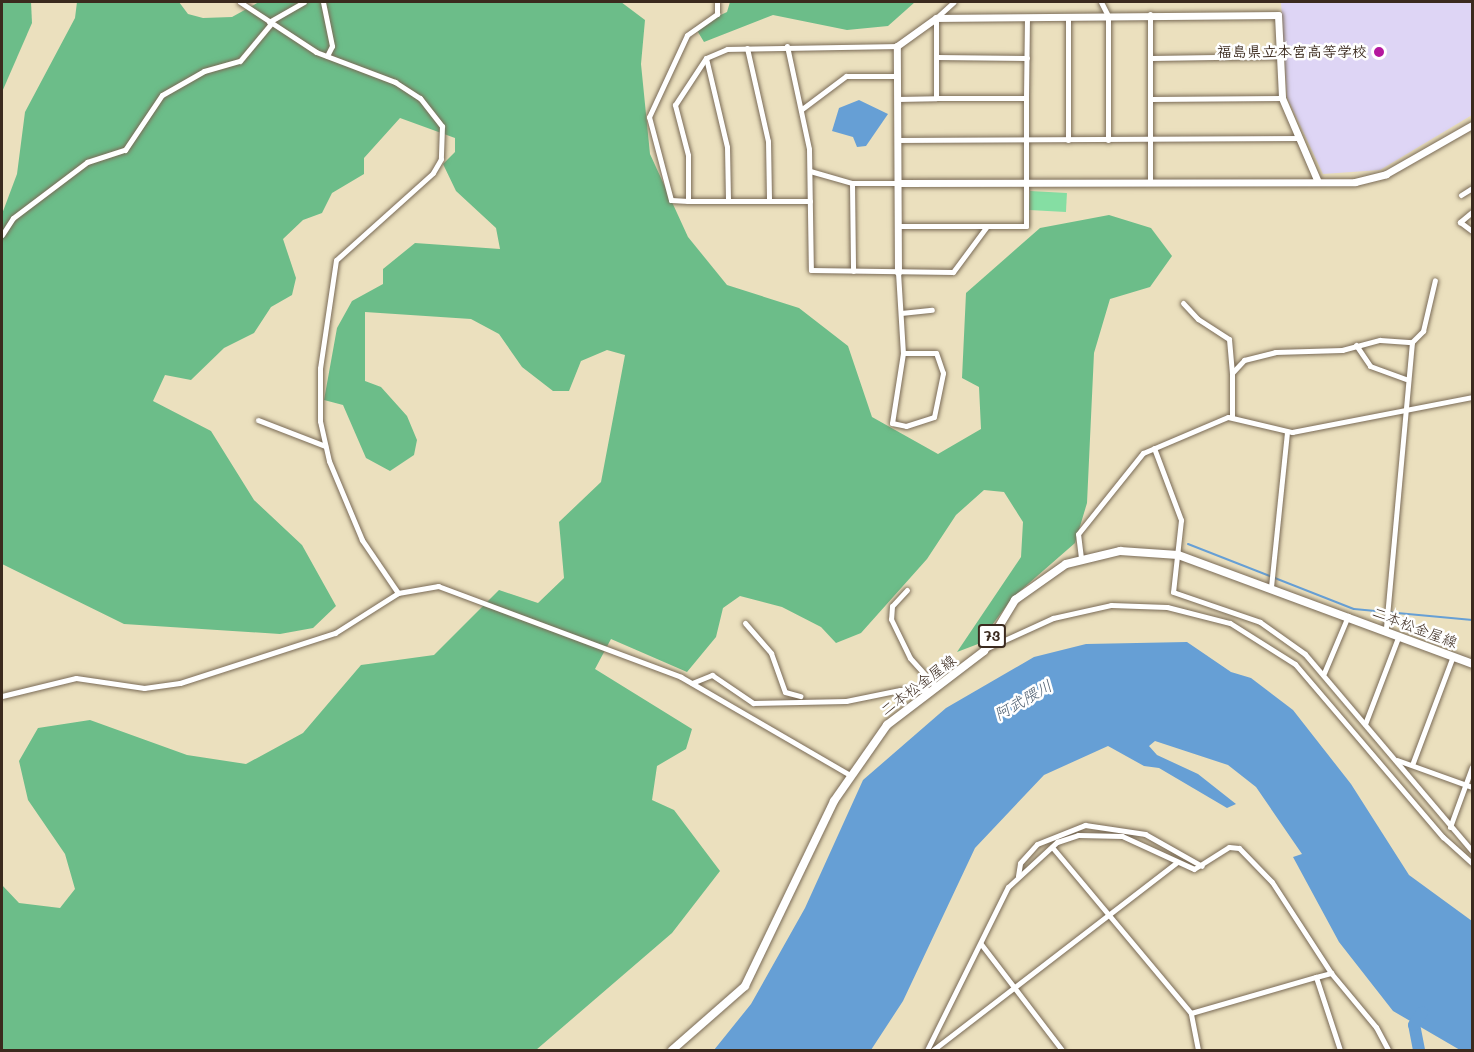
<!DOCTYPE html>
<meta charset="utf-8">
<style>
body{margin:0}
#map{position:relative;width:1474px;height:1052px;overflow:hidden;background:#ebe0be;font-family:Mali,"Klee One",sans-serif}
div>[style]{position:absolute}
.built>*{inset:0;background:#ded5f5}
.green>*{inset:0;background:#85dea3;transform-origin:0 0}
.forest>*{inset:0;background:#6cbd89}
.water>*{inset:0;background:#669fd5}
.stream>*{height:2px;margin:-1px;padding:0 1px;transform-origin:1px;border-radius:1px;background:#669fd5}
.river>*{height:12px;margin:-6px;padding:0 6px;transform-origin:6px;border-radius:6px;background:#669fd5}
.roads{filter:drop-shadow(0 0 2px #796a56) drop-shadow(0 0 2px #796a56)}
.minor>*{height:5px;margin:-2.5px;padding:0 2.5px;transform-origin:2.5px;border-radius:2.5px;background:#fff}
.tertiary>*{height:7px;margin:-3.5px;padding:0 3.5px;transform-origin:3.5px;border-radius:3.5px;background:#fff}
.primary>*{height:8px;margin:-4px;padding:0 4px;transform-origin:4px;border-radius:4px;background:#fff}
.dots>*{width:16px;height:16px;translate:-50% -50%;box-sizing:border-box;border:3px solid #fff;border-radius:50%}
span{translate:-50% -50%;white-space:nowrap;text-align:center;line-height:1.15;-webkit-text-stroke:5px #fff;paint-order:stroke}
.shield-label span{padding:2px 4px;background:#fff;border:2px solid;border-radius:4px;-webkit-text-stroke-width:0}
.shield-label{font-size:14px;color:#3b2a1e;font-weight:700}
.poi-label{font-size:15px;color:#3b2a1e;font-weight:700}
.right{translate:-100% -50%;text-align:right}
.street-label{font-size:15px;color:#3b2a1e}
.water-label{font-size:16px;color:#4e5f70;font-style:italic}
.frame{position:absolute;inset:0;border:3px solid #3b2a1e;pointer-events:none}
</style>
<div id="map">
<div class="built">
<i style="clip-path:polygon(1281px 2px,1472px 2px,1472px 115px,1380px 170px,1323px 174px,1287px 97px)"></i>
</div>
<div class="green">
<i style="left:1030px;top:191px;width:37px;height:19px;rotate:3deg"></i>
</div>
<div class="forest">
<i style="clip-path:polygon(2px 2px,31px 2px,32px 23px,2px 92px)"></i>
<i style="clip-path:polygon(77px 2px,179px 2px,188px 14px,203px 18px,232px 17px,259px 2px,621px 2px,645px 20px,641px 64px,650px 154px,688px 237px,727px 285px,799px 308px,848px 346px,872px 417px,938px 454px,981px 429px,979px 387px,962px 378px,966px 293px,1040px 228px,1109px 215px,1151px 228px,1172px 256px,1150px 287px,1110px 299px,1094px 353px,1087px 503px,1075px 543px,1013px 597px,978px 644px,957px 652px,1021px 557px,1023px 522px,1004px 492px,984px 490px,956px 515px,927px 559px,861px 633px,836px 643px,821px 627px,782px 607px,740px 596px,723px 608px,716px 637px,687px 672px,611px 639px,595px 669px,692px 729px,686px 749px,657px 766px,652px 800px,674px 810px,720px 871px,672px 933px,536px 1050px,2px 1050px,2px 885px,19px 903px,60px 908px,75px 889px,65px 854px,28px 800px,19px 761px,38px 728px,90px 720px,187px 755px,246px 764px,303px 733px,361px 665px,434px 655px,499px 590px,538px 603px,564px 578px,559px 522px,601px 482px,625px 355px,607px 350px,581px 361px,569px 391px,553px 391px,522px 367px,499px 334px,471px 319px,365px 312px,365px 381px,381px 387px,407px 416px,417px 440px,414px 455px,390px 471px,366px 458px,343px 405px,324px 400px,337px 328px,352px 301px,383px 284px,383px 269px,415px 243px,500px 249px,496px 228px,456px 191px,443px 164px,455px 152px,455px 138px,400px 118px,364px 158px,364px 174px,332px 193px,322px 213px,303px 220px,283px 239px,296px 278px,292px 295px,271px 307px,254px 333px,224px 348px,191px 380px,165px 375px,153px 401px,211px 431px,254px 500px,302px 545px,336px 606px,313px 628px,280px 634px,124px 624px,2px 564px,2px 214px,17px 174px,25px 112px,75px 18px)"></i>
<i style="clip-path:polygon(730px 2px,915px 2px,888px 26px,847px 30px,773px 15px,704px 42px,695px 27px,727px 12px)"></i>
</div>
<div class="water">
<i style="clip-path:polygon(859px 100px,888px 114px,866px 146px,857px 147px,853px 137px,832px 131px,839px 108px)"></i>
<i style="clip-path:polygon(1187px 642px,1231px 672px,1251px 678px,1293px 710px,1351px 784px,1409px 875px,1472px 921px,1472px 1050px,1460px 1050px,1393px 1011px,1339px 942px,1293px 857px,1302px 854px,1256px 787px,1228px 765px,1155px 741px,1149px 746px,1157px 755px,1198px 774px,1236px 804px,1227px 808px,1159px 768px,1144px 766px,1108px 746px,1044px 775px,975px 848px,903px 1001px,871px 1050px,714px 1050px,751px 1004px,805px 908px,863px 780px,946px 708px,1034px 657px,1086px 644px)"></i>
</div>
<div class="stream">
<i style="left:1188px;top:544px;width:178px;rotate:21.4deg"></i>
<i style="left:1354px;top:609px;width:119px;rotate:5.3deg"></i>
</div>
<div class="river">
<i style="left:1419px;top:1050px;width:25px;rotate:-101deg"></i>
<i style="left:1414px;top:1025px;width:15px;rotate:-58deg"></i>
</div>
<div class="roads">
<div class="minor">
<i style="left:240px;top:2px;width:91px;rotate:33.3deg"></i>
<i style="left:316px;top:52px;width:85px;rotate:20.8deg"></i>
<i style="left:395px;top:82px;width:30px;rotate:33deg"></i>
<i style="left:420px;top:98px;width:36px;rotate:52deg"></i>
<i style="left:442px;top:126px;width:33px;rotate:92deg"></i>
<i style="left:441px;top:159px;width:16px;rotate:120deg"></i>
<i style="left:433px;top:173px;width:130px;rotate:138.1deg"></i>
<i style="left:336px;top:260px;width:109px;rotate:98.4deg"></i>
<i style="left:320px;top:368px;width:53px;rotate:90deg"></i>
<i style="left:320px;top:421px;width:41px;rotate:77.3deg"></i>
<i style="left:329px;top:461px;width:86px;rotate:67.3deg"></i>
<i style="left:362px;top:540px;width:64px;rotate:55.8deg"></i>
<i style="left:323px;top:2px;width:45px;rotate:78.4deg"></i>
<i style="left:332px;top:46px;width:11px;rotate:117deg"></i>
<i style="left:1101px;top:2px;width:16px;rotate:63deg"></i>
<i style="left:1108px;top:16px;width:124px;rotate:90deg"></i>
<i style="left:1150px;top:14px;width:169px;rotate:90deg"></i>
<i style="left:269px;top:22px;width:40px;rotate:-29.7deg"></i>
<i style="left:787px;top:46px;width:105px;rotate:77.9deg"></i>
<i style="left:809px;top:149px;width:121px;rotate:89.1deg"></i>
<i style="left:811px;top:270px;width:142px;rotate:0.8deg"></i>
<i style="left:953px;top:272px;width:57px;rotate:-53.5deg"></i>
<i style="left:987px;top:226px;width:39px"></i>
<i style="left:1026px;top:226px;width:128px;rotate:-90deg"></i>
<i style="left:1026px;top:98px;width:90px;rotate:180deg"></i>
<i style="left:936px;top:98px;width:80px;rotate:-90deg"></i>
<i style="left:936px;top:18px;width:24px;rotate:-42deg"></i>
<i style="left:747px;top:48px;width:95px;rotate:77.3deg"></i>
<i style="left:768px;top:141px;width:60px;rotate:89deg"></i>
<i style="left:936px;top:57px;width:91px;rotate:0.6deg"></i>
<i style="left:706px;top:58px;width:91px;rotate:76.7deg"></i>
<i style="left:727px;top:147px;width:54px;rotate:88.9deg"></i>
<i style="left:1151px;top:58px;width:129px;rotate:-0.9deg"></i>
<i style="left:1026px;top:98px;width:81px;rotate:-89.3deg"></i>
<i style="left:897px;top:99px;width:39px;rotate:-1deg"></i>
<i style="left:1150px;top:99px;width:132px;rotate:-0.4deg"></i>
<i style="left:802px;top:109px;width:55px;rotate:-36.9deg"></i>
<i style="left:846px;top:76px;width:51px"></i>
<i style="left:897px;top:140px;width:402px;rotate:-0.3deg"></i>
<i style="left:1068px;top:140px;width:123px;rotate:-90deg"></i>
<i style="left:810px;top:171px;width:44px;rotate:15.9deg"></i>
<i style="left:852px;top:183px;width:45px"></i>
<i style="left:852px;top:183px;width:88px;rotate:89.3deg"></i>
<i style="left:1461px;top:195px;width:13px;rotate:-32deg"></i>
<i style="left:688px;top:201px;width:17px;rotate:-177deg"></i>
<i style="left:671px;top:200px;width:86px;rotate:-104.8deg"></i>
<i style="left:649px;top:117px;width:90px;rotate:-65.1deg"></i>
<i style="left:687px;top:35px;width:37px;rotate:-35deg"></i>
<i style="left:717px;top:14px;width:12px;rotate:-90deg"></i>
<i style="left:810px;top:201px;width:122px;rotate:180deg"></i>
<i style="left:688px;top:201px;width:46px;rotate:-90deg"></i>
<i style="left:688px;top:155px;width:52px;rotate:-104.6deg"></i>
<i style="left:675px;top:105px;width:56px;rotate:-56.6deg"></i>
<i style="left:706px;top:58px;width:23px;rotate:-23deg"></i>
<i style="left:727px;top:49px;width:170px;rotate:-1deg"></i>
<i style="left:1472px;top:212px;width:16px;rotate:140deg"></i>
<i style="left:1460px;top:222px;width:15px;rotate:37deg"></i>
<i style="left:898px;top:226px;width:89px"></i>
<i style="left:2px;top:235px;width:20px;rotate:-57deg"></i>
<i style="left:13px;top:218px;width:93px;rotate:-37.1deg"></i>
<i style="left:87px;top:162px;width:40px;rotate:-18deg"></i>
<i style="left:125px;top:150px;width:66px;rotate:-56.1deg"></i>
<i style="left:162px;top:95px;width:48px;rotate:-29.7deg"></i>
<i style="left:204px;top:71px;width:37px;rotate:-16deg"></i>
<i style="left:240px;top:61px;width:47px;rotate:-50.2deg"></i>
<i style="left:898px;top:272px;width:81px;rotate:86.5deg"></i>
<i style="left:903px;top:353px;width:71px;rotate:98.9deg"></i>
<i style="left:892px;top:423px;width:14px;rotate:12deg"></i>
<i style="left:906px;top:426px;width:29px;rotate:-18deg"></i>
<i style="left:934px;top:417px;width:45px;rotate:-78.4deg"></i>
<i style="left:943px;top:373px;width:21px;rotate:-109deg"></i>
<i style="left:936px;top:353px;width:33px;rotate:180deg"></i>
<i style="left:1183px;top:303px;width:22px;rotate:47deg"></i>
<i style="left:1198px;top:319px;width:37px;rotate:33deg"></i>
<i style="left:1229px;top:339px;width:34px;rotate:85deg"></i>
<i style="left:901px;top:313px;width:31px;rotate:-6deg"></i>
<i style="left:1412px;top:342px;width:16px;rotate:-45deg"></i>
<i style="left:1423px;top:331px;width:52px;rotate:-76.8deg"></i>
<i style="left:1356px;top:345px;width:25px;rotate:56deg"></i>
<i style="left:1370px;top:366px;width:38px;rotate:20deg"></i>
<i style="left:1232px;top:417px;width:44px;rotate:-90deg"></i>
<i style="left:1232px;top:373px;width:18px;rotate:-47deg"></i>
<i style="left:1244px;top:360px;width:32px;rotate:-14deg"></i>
<i style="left:1275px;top:352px;width:67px;rotate:-1.7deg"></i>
<i style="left:1342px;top:350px;width:39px;rotate:-15deg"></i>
<i style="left:1380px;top:340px;width:32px;rotate:4deg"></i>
<i style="left:1412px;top:342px;width:289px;rotate:95.2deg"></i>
<i style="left:258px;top:420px;width:72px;rotate:21.2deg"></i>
<i style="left:1154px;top:448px;width:77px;rotate:69.4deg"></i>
<i style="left:1181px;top:520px;width:72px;rotate:96.3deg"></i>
<i style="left:1173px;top:592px;width:92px;rotate:19deg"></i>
<i style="left:1260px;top:622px;width:55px;rotate:35.4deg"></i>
<i style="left:1305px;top:654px;width:258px;rotate:49.7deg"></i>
<i style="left:1081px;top:558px;width:24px;rotate:-97deg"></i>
<i style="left:1078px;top:534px;width:104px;rotate:-51.3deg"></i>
<i style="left:1143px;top:453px;width:92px;rotate:-23deg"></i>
<i style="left:1228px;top:417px;width:66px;rotate:13.2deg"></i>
<i style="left:1292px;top:432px;width:183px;rotate:-11deg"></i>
<i style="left:1271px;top:587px;width:156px;rotate:-84.1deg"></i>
<i style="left:907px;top:590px;width:22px;rotate:133deg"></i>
<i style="left:892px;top:606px;width:13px;rotate:94deg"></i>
<i style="left:891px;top:619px;width:43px;rotate:64deg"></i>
<i style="left:910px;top:658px;width:39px;rotate:48deg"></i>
<i style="left:745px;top:623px;width:40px;rotate:49deg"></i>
<i style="left:771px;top:653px;width:41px;rotate:70.3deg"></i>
<i style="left:785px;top:692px;width:16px;rotate:15deg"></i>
<i style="left:985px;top:649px;width:75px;rotate:-24.5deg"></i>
<i style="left:1053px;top:618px;width:59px;rotate:-12.6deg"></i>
<i style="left:1111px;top:605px;width:56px;rotate:2deg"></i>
<i style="left:1167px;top:607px;width:65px;rotate:14.3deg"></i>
<i style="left:1230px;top:623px;width:77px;rotate:32.2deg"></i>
<i style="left:1295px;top:664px;width:228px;rotate:49.5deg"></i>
<i style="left:1443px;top:837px;width:39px;rotate:42deg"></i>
<i style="left:1324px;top:673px;width:62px;rotate:-67.2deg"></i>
<i style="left:692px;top:683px;width:22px;rotate:-22deg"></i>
<i style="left:712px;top:675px;width:50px;rotate:34.3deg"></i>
<i style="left:753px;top:703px;width:93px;rotate:-1.2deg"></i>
<i style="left:846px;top:701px;width:55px;rotate:-11.5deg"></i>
<i style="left:900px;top:690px;width:32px"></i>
<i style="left:2px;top:696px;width:76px;rotate:-13.7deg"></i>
<i style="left:76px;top:678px;width:69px;rotate:8.4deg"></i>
<i style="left:144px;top:688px;width:36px;rotate:-8deg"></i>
<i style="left:180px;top:683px;width:163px;rotate:-17.9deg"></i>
<i style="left:335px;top:633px;width:75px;rotate:-32.4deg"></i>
<i style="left:398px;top:593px;width:41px;rotate:-9.9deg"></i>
<i style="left:438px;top:586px;width:259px;rotate:20.5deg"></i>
<i style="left:681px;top:677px;width:195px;rotate:30.1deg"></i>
<i style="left:1365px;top:724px;width:95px;rotate:-69.1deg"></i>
<i style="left:1397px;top:760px;width:80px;rotate:19.8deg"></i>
<i style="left:1412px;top:765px;width:116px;rotate:-69.4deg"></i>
<i style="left:1450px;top:827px;width:64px;rotate:-69.9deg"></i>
<i style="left:1052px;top:847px;width:217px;rotate:50.1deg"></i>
<i style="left:1018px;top:876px;width:13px;rotate:-81deg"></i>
<i style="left:1020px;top:863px;width:25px;rotate:-48deg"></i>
<i style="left:1037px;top:844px;width:52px;rotate:-21.6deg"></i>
<i style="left:1085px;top:825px;width:61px;rotate:8.5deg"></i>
<i style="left:1145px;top:834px;width:65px;rotate:29.3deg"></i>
<i style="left:981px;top:944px;width:133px;rotate:52.6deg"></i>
<i style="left:927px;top:1050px;width:182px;rotate:-63.6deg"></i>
<i style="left:1008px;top:887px;width:67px;rotate:-42.6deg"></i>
<i style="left:1057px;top:842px;width:22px;rotate:-18deg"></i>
<i style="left:1078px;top:835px;width:44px;rotate:1.3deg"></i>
<i style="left:1122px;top:836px;width:79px;rotate:24.6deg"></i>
<i style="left:1194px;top:869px;width:41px;rotate:-32.2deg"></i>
<i style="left:1229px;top:847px;width:10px;rotate:6deg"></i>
<i style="left:1239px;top:848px;width:47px;rotate:45.9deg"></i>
<i style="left:1272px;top:882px;width:108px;rotate:57deg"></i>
<i style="left:933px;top:1050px;width:307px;rotate:-37.6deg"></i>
<i style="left:1198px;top:1050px;width:38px;rotate:-101deg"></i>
<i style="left:1191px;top:1013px;width:130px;rotate:-16.1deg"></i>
<i style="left:1340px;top:1050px;width:77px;rotate:-108.2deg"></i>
<i style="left:1316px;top:977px;width:16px;rotate:-15deg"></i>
<i style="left:1331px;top:973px;width:70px;rotate:50.2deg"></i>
<i style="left:1376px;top:1027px;width:26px;rotate:62deg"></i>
</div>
<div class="tertiary">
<i style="left:897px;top:183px;width:458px;rotate:-0.1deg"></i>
<i style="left:1355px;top:182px;width:32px;rotate:-14deg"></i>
<i style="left:1386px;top:174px;width:99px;rotate:-29.7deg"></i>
<i style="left:898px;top:272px;width:226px;rotate:-90.3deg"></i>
<i style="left:897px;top:46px;width:48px;rotate:-35.7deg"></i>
<i style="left:936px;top:18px;width:342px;rotate:-0.5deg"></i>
<i style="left:1278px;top:15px;width:83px;rotate:87.2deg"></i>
<i style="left:1282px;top:98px;width:91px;rotate:66.8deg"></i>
</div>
<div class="primary">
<i style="left:672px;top:1050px;width:97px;rotate:-41.2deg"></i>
<i style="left:745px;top:986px;width:205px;rotate:-64.3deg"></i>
<i style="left:834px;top:801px;width:93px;rotate:-55.1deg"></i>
<i style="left:887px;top:725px;width:122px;rotate:-37.3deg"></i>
<i style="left:984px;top:651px;width:60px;rotate:-58.7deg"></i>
<i style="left:1015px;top:600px;width:62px;rotate:-35.2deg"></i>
<i style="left:1066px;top:564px;width:56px;rotate:-13.5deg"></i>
<i style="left:1120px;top:551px;width:58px;rotate:3.9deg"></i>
<i style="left:1178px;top:555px;width:314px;rotate:20.3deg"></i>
</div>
</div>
<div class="dots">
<i style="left:1379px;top:52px;background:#b5179e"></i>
</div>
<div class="shield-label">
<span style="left:992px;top:636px">73</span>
</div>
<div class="poi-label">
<span class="right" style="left:1367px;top:52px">福島県立本宮高等学校</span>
</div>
<div class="street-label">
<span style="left:1415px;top:627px;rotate:21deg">二本松金屋線</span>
<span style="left:918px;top:685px;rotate:-37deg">二本松金屋線</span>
</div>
<div class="water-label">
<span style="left:1023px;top:700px;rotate:-30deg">阿武隈川</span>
</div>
<div class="frame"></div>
</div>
